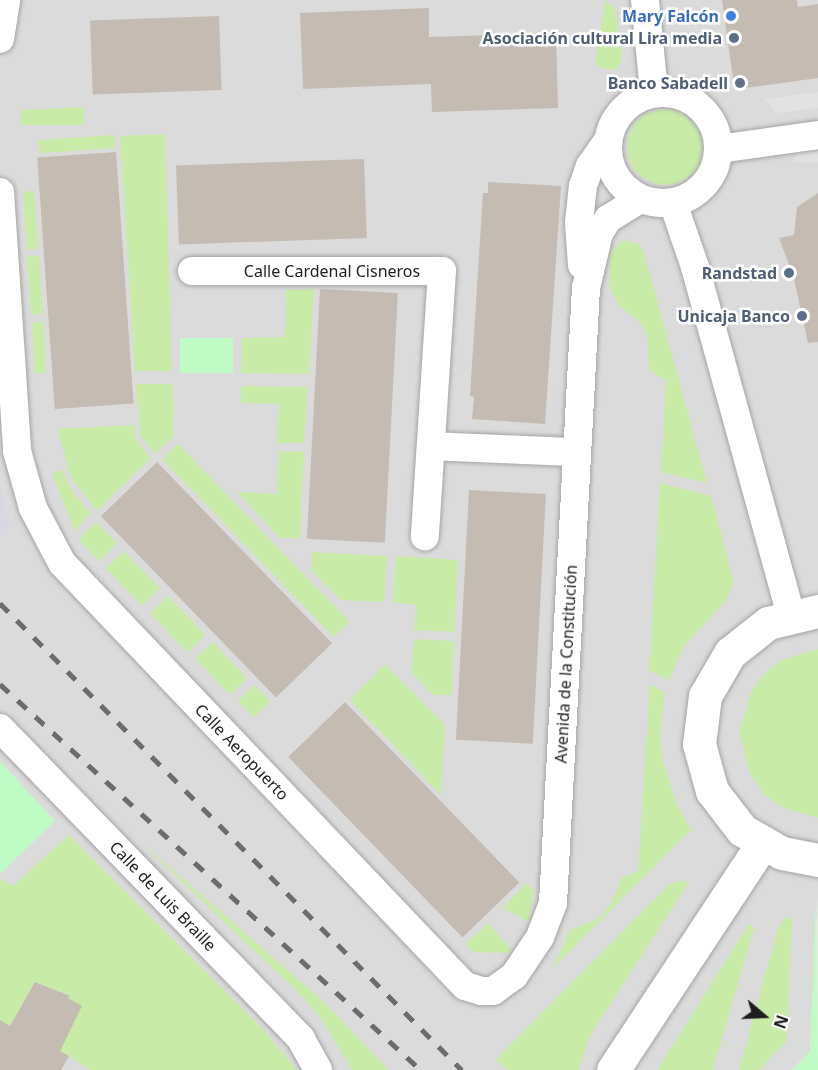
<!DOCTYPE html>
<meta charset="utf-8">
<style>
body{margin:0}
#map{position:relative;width:818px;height:1070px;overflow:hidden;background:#efece4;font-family:"Noto Sans",sans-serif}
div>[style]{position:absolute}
.residential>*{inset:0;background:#dcdbdb}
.grass>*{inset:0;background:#c8eba8;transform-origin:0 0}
.round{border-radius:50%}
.park>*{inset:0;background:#bffbc5;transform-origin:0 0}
.parking>*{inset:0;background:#e2e2e2;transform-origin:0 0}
.plaza>*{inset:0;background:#d8d8e5}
.building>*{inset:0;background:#c4bbb3;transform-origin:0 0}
.roads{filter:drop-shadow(0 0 2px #a5a5a5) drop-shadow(0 0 2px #a5a5a5)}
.minor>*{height:28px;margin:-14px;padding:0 14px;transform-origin:14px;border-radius:14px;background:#fff}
.minor>.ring{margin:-14px;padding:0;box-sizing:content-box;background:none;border:28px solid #fff;border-radius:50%}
.tertiary>*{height:33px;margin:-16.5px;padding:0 16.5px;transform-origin:16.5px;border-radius:16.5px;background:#fff}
.rail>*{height:4.5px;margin-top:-2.25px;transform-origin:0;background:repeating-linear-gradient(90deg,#6c6c6c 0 12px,transparent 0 24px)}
.dots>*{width:16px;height:16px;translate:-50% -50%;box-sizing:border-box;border:3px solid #fff;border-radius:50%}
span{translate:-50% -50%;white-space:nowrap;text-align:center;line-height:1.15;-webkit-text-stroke:5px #fff;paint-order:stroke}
.shop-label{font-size:16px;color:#366cbe;font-weight:700}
.right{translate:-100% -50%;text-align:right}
.service-label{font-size:16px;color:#4e5e75;font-weight:700}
.street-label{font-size:16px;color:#1e1e1e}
.north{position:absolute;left:734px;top:986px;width:60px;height:60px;-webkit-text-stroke:4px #fff;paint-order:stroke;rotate:109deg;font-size:16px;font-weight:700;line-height:24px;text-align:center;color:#1e1e1e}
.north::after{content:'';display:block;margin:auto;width:21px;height:27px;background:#1e1e1e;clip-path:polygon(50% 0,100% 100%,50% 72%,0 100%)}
</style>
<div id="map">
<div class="residential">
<i style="clip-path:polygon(0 0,818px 0,818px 897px,810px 1052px,791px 1070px,0 1070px)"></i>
</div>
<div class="grass">
<i style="clip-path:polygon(605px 0,615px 8px,622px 61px,616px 70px,600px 68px,595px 62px)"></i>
<i style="clip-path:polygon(84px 107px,84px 125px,21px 125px,21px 110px)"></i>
<i class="round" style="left:627px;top:109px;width:76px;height:76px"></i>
<i style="clip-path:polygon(165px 134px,172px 371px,135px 371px,120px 136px)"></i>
<i style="left:114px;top:135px;width:13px;height:76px;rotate:86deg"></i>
<i style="left:34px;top:191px;width:58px;height:11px;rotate:86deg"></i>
<i style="clip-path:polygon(623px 240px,637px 243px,644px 252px,707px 483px,661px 472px,666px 380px,649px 370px,647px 333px,637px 319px,618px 305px,609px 286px,611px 252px)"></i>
<i style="left:39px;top:256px;width:58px;height:12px;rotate:86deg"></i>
<i style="clip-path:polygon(314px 289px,309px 374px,241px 373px,242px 338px,285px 337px,286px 290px)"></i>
<i style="left:43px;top:322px;width:51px;height:11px;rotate:87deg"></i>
<i style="clip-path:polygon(136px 384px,172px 384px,174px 436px,155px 454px,140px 435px)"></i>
<i style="clip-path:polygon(241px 386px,308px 387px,304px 443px,277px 443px,279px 404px,241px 403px)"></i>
<i style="clip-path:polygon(133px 425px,137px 442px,151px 458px,97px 511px,70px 476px,58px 429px)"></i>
<i style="left:178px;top:444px;width:247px;height:22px;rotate:46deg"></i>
<i style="clip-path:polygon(279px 451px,304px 452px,300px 538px,280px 538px,237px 492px,277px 494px)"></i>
<i style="clip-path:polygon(62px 470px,75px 496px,91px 513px,75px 531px,54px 479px,53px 473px)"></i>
<i style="clip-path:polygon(660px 483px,711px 496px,734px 582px,727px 600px,684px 646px,669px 681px,649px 670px)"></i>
<i style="left:96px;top:522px;width:30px;height:25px;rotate:45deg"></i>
<i style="left:124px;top:551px;width:52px;height:25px;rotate:46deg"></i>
<i style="clip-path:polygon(311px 552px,387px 556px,384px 602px,341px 600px,311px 570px)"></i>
<i style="clip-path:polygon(396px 556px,458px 560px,454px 632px,414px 630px,416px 605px,393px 602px)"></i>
<i style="left:168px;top:596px;width:54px;height:25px;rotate:46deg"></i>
<i style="clip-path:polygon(414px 639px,454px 641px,452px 695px,433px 695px,411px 672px)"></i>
<i style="left:213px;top:642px;width:50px;height:24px;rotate:47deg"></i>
<i style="clip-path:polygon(818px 649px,818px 818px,782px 807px,764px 794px,751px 776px,739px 734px,751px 692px,764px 674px,782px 660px)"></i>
<i style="clip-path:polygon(385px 664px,445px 725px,441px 795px,350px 700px)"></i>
<i style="clip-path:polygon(650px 684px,665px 693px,660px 734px,663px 762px,677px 805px,691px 830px,553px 968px,570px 930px,598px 919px,611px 904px,621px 878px,638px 871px)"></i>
<i style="left:254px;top:685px;width:23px;height:23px;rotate:45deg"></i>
<i style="clip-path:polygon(69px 835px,263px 1029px,297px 1070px,91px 1070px,63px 1053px,58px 1055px,59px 1042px,65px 1040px,82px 1006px,68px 998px,69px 995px,35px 982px,9px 1029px,7px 1024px,0 1023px,0 878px,13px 886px)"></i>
<i style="clip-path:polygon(135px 837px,323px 1001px,389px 1070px,352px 1070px,321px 1019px,297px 991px)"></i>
<i style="clip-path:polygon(679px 881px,689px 882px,590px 1036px,579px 1070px,509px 1070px,495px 1060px,669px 885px)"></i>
<i style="clip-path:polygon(527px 883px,534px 890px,528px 922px,503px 908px)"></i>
<i style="clip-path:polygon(785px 918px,792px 918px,787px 1041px,759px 1070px,739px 1070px,778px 928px)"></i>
<i style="clip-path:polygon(488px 923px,512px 950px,507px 953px,473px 952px,466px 944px)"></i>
<i style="clip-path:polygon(749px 924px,754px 928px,713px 1070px,657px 1070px)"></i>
</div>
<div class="park">
<i style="left:180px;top:338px;width:53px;height:35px"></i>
<i style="clip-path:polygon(0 761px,55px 821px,0 874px)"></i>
<i style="clip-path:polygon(816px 897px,818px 1070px,791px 1070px,810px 1052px)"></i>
</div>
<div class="parking">
<i style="clip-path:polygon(818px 92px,818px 108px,776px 113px,765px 99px)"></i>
<i style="left:818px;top:143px;width:19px;height:24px;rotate:90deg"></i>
</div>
<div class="plaza">
<i style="clip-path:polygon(0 485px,10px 526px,0 537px)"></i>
</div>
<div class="building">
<i style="clip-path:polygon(722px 0,797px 0,798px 7px,818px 4px,818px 78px,745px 88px,733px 78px)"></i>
<i style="clip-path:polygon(429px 8px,429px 37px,556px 33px,558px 108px,432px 112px,431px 84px,303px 89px,300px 13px)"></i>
<i style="left:219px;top:16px;width:74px;height:129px;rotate:88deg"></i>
<i style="left:116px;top:152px;width:252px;height:79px;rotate:86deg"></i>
<i style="left:364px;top:159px;width:79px;height:188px;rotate:88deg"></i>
<i style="clip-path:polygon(488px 182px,561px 186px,545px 424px,472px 419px,474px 397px,470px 396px,483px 193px,488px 193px)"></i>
<i style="clip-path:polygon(818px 193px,818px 342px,808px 343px,793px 275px,779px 238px,794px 235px,797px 207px)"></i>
<i style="left:320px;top:289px;width:78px;height:250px;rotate:3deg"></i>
<i style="left:157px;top:462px;width:252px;height:78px;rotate:46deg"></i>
<i style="left:469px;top:490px;width:77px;height:250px;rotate:3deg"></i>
<i style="left:345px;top:702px;width:251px;height:79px;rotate:46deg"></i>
<i style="clip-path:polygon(35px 982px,70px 996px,68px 998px,82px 1006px,60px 1051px,69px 1056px,61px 1070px,0 1070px,0 1020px,10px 1026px)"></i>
</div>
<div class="roads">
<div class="minor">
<i style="left:645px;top:0;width:92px;rotate:84.4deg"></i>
<i style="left:0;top:39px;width:39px;rotate:-81deg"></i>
<i class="ring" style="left:608px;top:93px;width:82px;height:82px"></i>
<i style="left:719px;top:149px;width:100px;rotate:-8deg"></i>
<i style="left:0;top:192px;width:260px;rotate:86.2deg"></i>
<i style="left:17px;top:451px;width:59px;rotate:74.3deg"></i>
<i style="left:33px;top:508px;width:62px;rotate:62.2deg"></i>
<i style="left:62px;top:563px;width:584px;rotate:46.39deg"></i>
<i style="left:465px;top:986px;width:17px;rotate:17deg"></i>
<i style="left:481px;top:991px;width:12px"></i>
<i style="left:493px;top:991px;width:26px;rotate:-36deg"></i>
<i style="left:514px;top:976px;width:47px;rotate:-56.3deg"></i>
<i style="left:540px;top:937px;width:36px;rotate:-69deg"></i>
<i style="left:553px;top:903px;width:616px;rotate:-86.93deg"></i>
<i style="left:586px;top:288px;width:57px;rotate:-76.7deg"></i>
<i style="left:599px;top:233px;width:17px;rotate:-57deg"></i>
<i style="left:608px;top:219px;width:38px;rotate:-32deg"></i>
<i style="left:673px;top:203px;width:68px;rotate:71deg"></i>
<i style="left:695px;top:267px;width:361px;rotate:74.6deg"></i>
<i style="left:582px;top:265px;width:42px;rotate:-94.1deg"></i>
<i style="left:579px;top:223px;width:37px;rotate:-84deg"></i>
<i style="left:583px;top:186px;width:21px;rotate:-71deg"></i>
<i style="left:590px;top:166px;width:32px;rotate:-55deg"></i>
<i style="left:192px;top:271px;width:250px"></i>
<i style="left:442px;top:271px;width:266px;rotate:93.7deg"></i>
<i style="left:431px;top:446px;width:145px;rotate:2.4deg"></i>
<i style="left:0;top:728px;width:433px;rotate:45.9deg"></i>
<i style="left:301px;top:1039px;width:35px;rotate:61deg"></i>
</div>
<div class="tertiary">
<i style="left:818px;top:611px;width:51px;rotate:166.5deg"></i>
<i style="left:768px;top:623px;width:48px;rotate:141.7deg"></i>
<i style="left:730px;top:653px;width:50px;rotate:120.2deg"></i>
<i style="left:705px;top:696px;width:48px;rotate:97.1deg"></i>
<i style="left:699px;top:744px;width:49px;rotate:74.5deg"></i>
<i style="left:712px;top:791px;width:49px;rotate:52.4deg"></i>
<i style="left:742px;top:830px;width:46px;rotate:29.9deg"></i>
<i style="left:782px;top:853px;width:37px;rotate:11deg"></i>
<i style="left:613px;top:1070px;width:271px;rotate:-56.6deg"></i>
</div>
</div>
<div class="rail">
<i style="left:0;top:603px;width:657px;rotate:45.31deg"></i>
<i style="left:0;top:684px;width:571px;rotate:42.52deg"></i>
</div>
<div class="dots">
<i style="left:731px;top:16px;background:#3f7fe0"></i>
<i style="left:734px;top:38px;background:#5c6f8a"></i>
<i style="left:740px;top:83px;background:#5c6f8a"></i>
<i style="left:789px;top:273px;background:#5c6f8a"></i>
<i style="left:802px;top:316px;background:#5c6f8a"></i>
</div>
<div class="shop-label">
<span class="right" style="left:719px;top:16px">Mary Falcón</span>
</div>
<div class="service-label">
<span class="right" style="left:722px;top:38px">Asociación cultural Lira media</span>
<span class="right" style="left:728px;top:83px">Banco Sabadell</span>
<span class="right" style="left:777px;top:273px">Randstad</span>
<span class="right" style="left:790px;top:316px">Unicaja Banco</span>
</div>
<div class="street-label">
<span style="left:332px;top:271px">Calle Cardenal Cisneros</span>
<span style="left:566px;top:664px;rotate:-87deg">Avenida de la Constitución</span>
<span style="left:242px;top:752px;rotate:46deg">Calle Aeropuerto</span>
<span style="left:163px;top:896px;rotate:46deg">Calle de Luis Braille</span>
</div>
<div class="north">N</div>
</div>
